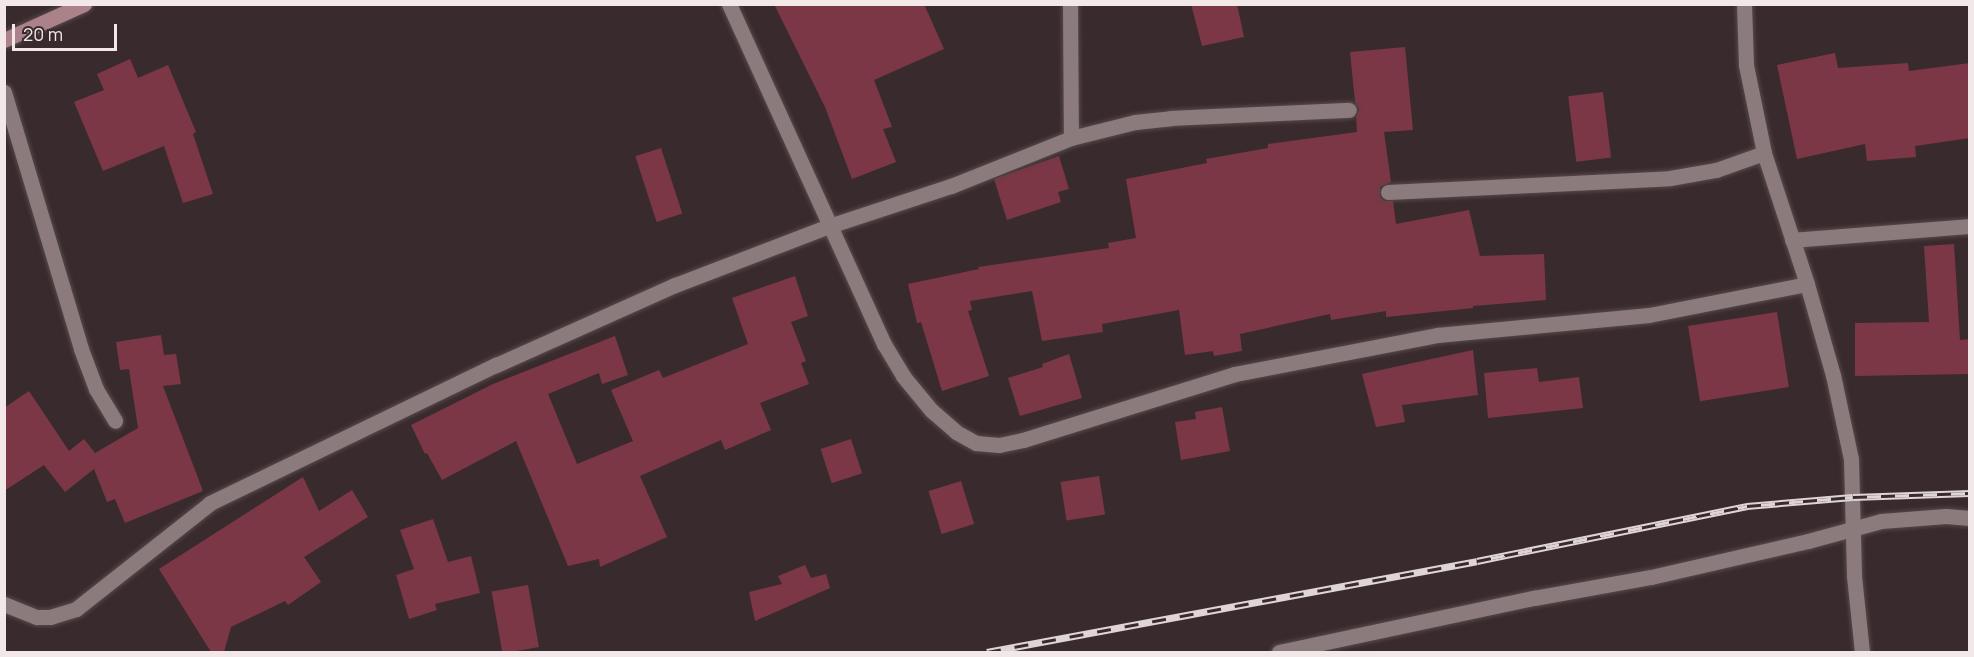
<!DOCTYPE html>
<style>
body{margin:0}
#map{position:relative;width:1974px;height:657px;overflow:hidden;background:#392b2d;font-family:Manrope,sans-serif}
div>[style]{position:absolute}
.building>*{inset:0;background:#7b3746;transform-origin:0 0}
.roads{filter:drop-shadow(0 0 2px #574a4c) drop-shadow(0 0 2px #574a4c)}
.lane>*{height:15px;margin:-7.5px;padding:0 7.5px;transform-origin:7.5px;border-radius:7.5px;background:#8c7b7d}
.street>*{height:15px;margin:-7.5px;padding:0 7.5px;transform-origin:7.5px;border-radius:7.5px;background:#8c7b7d}
.secondary>*{height:15px;margin:-7.5px;padding:0 7.5px;transform-origin:7.5px;border-radius:7.5px;background:#ac828a}
.rail>*{height:7px;margin-top:-3.5px;transform-origin:0;background:repeating-linear-gradient(90deg,#392b2d 0 14px,#dfd4d6 0 28px);box-sizing:border-box;border-block:2px solid #dfd4d6}
span{translate:-50% -50%;white-space:nowrap;text-align:center;line-height:1.15;-webkit-text-stroke:4.5px #392b2d;paint-order:stroke}
.frame{position:absolute;inset:0;border:6px solid #f2e8ea;pointer-events:none}
.scale{position:absolute;left:12px;top:24px;width:105px;height:27px;box-sizing:border-box;border:3px solid #f2e8ea;border-top:0;padding-left:8px;font-size:18px;line-height:21px;white-space:nowrap;color:#f2e8ea;-webkit-text-stroke:4px #392b2d;paint-order:stroke}
</style>
<div id="map">
<div class="building">
<i style="clip-path:polygon(774px 4px,924px 4px,944px 49px,874px 80px,892px 127px,883px 129px,896px 162px,852px 179px,825px 107px)"></i>
<i style="clip-path:polygon(1191px 4px,1237px 4px,1244px 37px,1202px 46px)"></i>
<i style="clip-path:polygon(1405px 47px,1413px 130px,1384px 132px,1391px 182px,1380px 187px,1380px 197px,1384px 201px,1393px 201px,1396px 224px,1469px 210px,1480px 256px,1544px 254px,1546px 300px,1473px 306px,1473px 308px,1386px 317px,1386px 311px,1331px 320px,1330px 314px,1240px 334px,1242px 351px,1214px 356px,1213px 351px,1185px 355px,1179px 310px,1102px 324px,1103px 332px,1042px 341px,1032px 291px,970px 301px,972px 310px,968px 311px,989px 376px,942px 391px,921px 322px,917px 323px,908px 284px,979px 269px,978px 267px,1109px 248px,1108px 243px,1136px 238px,1126px 179px,1207px 163px,1206px 159px,1268px 148px,1268px 144px,1357px 132px,1356px 117px,1359px 109px,1355px 102px,1350px 52px)"></i>
<i style="clip-path:polygon(1835px 53px,1838px 68px,1908px 63px,1909px 71px,1970px 63px,1970px 138px,1915px 146px,1916px 157px,1867px 161px,1865px 144px,1797px 159px,1777px 65px)"></i>
<i style="clip-path:polygon(130px 59px,138px 78px,168px 65px,196px 132px,193px 134px,213px 194px,183px 203px,164px 146px,103px 171px,74px 102px,104px 90px,97px 74px)"></i>
<i style="left:1603px;top:92px;width:66px;height:35px;rotate:83deg"></i>
<i style="left:661px;top:148px;width:69px;height:27px;rotate:72deg"></i>
<i style="clip-path:polygon(1059px 156px,1069px 189px,1058px 192px,1061px 202px,1007px 220px,994px 179px)"></i>
<i style="clip-path:polygon(1954px 244px,1960px 340px,1970px 339px,1970px 374px,1855px 376px,1855px 323px,1929px 322px,1924px 246px)"></i>
<i style="clip-path:polygon(795px 276px,808px 316px,791px 322px,806px 361px,801px 363px,809px 384px,760px 403px,771px 430px,725px 450px,721px 440px,640px 476px,667px 537px,600px 567px,599px 559px,568px 566px,516px 441px,442px 480px,427px 453px,425px 454px,411px 425px,493px 384px,615px 336px,628px 375px,602px 384px,599px 373px,548px 394px,577px 464px,633px 441px,611px 390px,659px 370px,663px 378px,748px 344px,732px 298px)"></i>
<i style="left:1777px;top:312px;width:76px;height:90px;rotate:81deg"></i>
<i style="clip-path:polygon(161px 335px,164px 355px,176px 354px,181px 384px,163px 386px,203px 491px,125px 523px,115px 499px,107px 502px,94px 469px,65px 492px,44px 465px,4px 491px,4px 408px,29px 391px,69px 451px,84px 439px,95px 453px,138px 428px,129px 369px,120px 370px,116px 342px)"></i>
<i style="clip-path:polygon(1473px 350px,1478px 395px,1402px 405px,1405px 422px,1376px 427px,1362px 374px)"></i>
<i style="clip-path:polygon(1069px 354px,1082px 398px,1020px 416px,1008px 378px,1043px 367px,1042px 364px)"></i>
<i style="clip-path:polygon(1537px 368px,1539px 382px,1579px 377px,1583px 408px,1488px 418px,1484px 373px)"></i>
<i style="clip-path:polygon(1222px 407px,1230px 451px,1181px 460px,1175px 422px,1196px 419px,1195px 412px)"></i>
<i style="left:851px;top:439px;width:36px;height:32px;rotate:72deg"></i>
<i style="left:1099px;top:476px;width:39px;height:39px;rotate:81deg"></i>
<i style="clip-path:polygon(303px 477px,319px 511px,352px 490px,368px 517px,304px 557px,321px 582px,288px 605px,285px 601px,231px 627px,224px 652px,211px 652px,159px 569px)"></i>
<i style="left:961px;top:481px;width:45px;height:34px;rotate:73deg"></i>
<i style="clip-path:polygon(433px 519px,448px 562px,471px 556px,480px 593px,435px 604px,437px 610px,409px 619px,396px 575px,414px 569px,400px 530px)"></i>
<i style="clip-path:polygon(805px 565px,811px 578px,826px 574px,830px 588px,755px 621px,749px 592px,782px 584px,778px 576px)"></i>
<i style="left:528px;top:585px;width:63px;height:37px;rotate:80deg"></i>
</div>
<div class="roads">
<div class="lane">
<i style="left:1070px;top:4px;width:134px;rotate:89.6deg"></i>
</div>
<div class="street">
<i style="left:729px;top:4px;width:374px;rotate:65.5deg"></i>
<i style="left:884px;top:344px;width:37px;rotate:59deg"></i>
<i style="left:903px;top:376px;width:44px;rotate:50.5deg"></i>
<i style="left:931px;top:410px;width:33px;rotate:41deg"></i>
<i style="left:956px;top:432px;width:23px;rotate:29deg"></i>
<i style="left:976px;top:443px;width:23px;rotate:5deg"></i>
<i style="left:999px;top:445px;width:25px;rotate:-12deg"></i>
<i style="left:1023px;top:440px;width:222px;rotate:-17.3deg"></i>
<i style="left:1235px;top:374px;width:206px;rotate:-10.9deg"></i>
<i style="left:1437px;top:335px;width:213px;rotate:-5.4deg"></i>
<i style="left:1649px;top:315px;width:161px;rotate:-11.1deg"></i>
<i style="left:1744px;top:4px;width:61px;rotate:88.1deg"></i>
<i style="left:1746px;top:65px;width:90px;rotate:78.4deg"></i>
<i style="left:1764px;top:153px;width:138px;rotate:71.8deg"></i>
<i style="left:1807px;top:284px;width:95px;rotate:74.1deg"></i>
<i style="left:1833px;top:375px;width:86px;rotate:77.9deg"></i>
<i style="left:1851px;top:459px;width:117px;rotate:88.5deg"></i>
<i style="left:1854px;top:576px;width:76px;rotate:84deg"></i>
<i style="left:4px;top:92px;width:268px;rotate:73.3deg"></i>
<i style="left:81px;top:349px;width:43px;rotate:69.4deg"></i>
<i style="left:96px;top:389px;width:37px;rotate:59deg"></i>
<i style="left:1388px;top:192px;width:282px;rotate:-2.8deg"></i>
<i style="left:1670px;top:178px;width:47px;rotate:-9.9deg"></i>
<i style="left:1716px;top:170px;width:51px;rotate:-19.5deg"></i>
<i style="left:1792px;top:240px;width:179px;rotate:-4.5deg"></i>
<i style="left:4px;top:604px;width:35px;rotate:22deg"></i>
<i style="left:37px;top:617px;width:13px"></i>
<i style="left:50px;top:617px;width:27px;rotate:-17deg"></i>
<i style="left:76px;top:609px;width:171px;rotate:-38.3deg"></i>
<i style="left:210px;top:503px;width:318px;rotate:-25.8deg"></i>
<i style="left:496px;top:365px;width:196px;rotate:-24.1deg"></i>
<i style="left:675px;top:285px;width:165px;rotate:-21deg"></i>
<i style="left:829px;top:226px;width:128px;rotate:-18.2deg"></i>
<i style="left:951px;top:186px;width:129px;rotate:-21.8deg"></i>
<i style="left:1071px;top:138px;width:66px;rotate:-14deg"></i>
<i style="left:1135px;top:122px;width:36px;rotate:-6deg"></i>
<i style="left:1171px;top:118px;width:178px;rotate:-2.6deg"></i>
<i style="left:1279px;top:652px;width:261px;rotate:-12deg"></i>
<i style="left:1534px;top:598px;width:119px;rotate:-10.2deg"></i>
<i style="left:1651px;top:577px;width:161px;rotate:-12.9deg"></i>
<i style="left:1808px;top:541px;width:76px;rotate:-15.3deg"></i>
<i style="left:1881px;top:521px;width:65px;rotate:-4.4deg"></i>
<i style="left:1946px;top:516px;width:24px;rotate:5deg"></i>
</div>
<div class="secondary">
<i style="left:4px;top:40px;width:88px;rotate:-24.2deg"></i>
</div>
</div>
<div class="rail">
<i style="left:987px;top:652px;width:498px;rotate:-10.5deg"></i>
<i style="left:1477px;top:561px;width:276px;rotate:-11.5deg"></i>
<i style="left:1747px;top:506px;width:106px;rotate:-4.9deg"></i>
<i style="left:1853px;top:497px;width:117px;rotate:-2deg"></i>
</div>
<div class="frame"></div>
<div class="scale">20 m</div>
</div>
